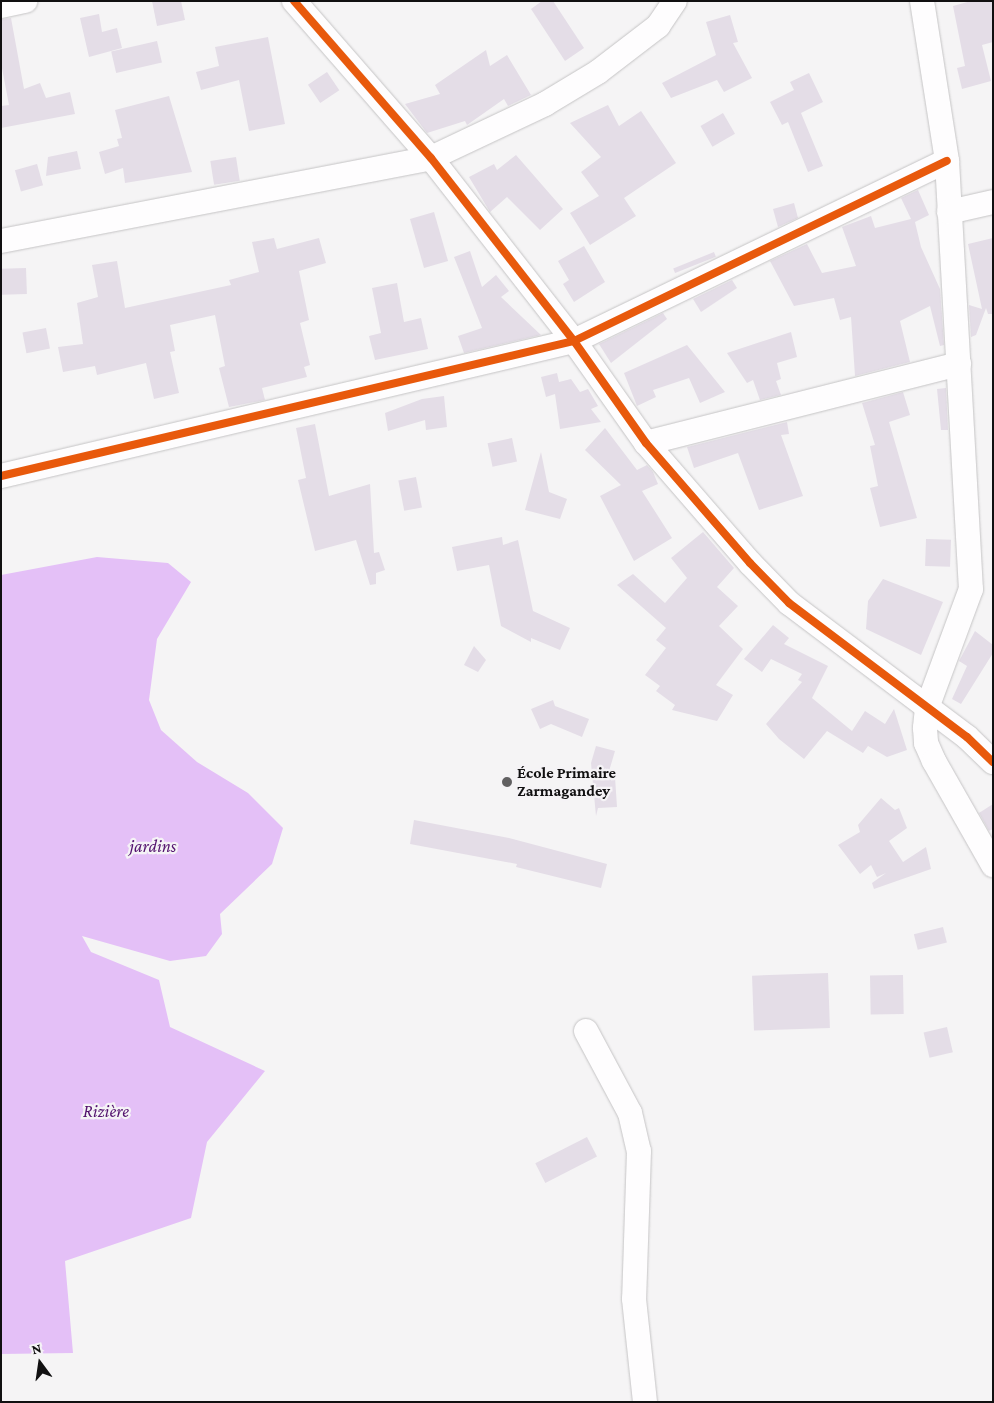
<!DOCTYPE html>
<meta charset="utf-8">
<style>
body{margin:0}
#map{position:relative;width:994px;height:1403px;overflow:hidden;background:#f5f4f5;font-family:"Crimson Pro",serif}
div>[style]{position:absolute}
.water>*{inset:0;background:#e4c0f7}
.building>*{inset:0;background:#e4dde7;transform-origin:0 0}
.roads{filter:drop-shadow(0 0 1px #c5c4c5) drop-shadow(0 0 1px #c5c4c5)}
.street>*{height:24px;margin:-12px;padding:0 12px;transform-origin:12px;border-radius:12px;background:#fefdfe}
.cycleway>*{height:8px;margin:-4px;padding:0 4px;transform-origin:4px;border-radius:4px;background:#e8590c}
.dots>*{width:14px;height:14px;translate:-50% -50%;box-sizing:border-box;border:2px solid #f5f3f6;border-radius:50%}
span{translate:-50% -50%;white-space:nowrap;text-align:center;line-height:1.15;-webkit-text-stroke:4.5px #f5f3f6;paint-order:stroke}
.poi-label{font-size:16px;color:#111011;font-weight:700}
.left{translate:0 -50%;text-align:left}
.water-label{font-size:18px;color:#53126e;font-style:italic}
.frame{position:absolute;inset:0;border:2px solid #111011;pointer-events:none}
.north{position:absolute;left:15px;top:1338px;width:50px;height:50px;-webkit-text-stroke:4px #f5f3f6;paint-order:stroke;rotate:346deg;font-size:14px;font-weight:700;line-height:20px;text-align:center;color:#111011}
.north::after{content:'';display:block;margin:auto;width:18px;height:22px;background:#111011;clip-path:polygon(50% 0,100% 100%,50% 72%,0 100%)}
</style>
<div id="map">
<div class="water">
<i style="clip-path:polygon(97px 557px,168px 563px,191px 582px,157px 639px,149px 700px,161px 730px,197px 762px,248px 793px,283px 828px,272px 864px,220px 914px,222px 934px,206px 956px,170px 961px,82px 936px,91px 952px,159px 980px,170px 1027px,265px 1071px,207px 1142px,191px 1218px,65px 1261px,73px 1353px,1px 1354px,1px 575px)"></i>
</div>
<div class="building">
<i style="clip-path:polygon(152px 1px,181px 1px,185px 20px,157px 26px)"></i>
<i style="clip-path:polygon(542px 1px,553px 1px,584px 48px,565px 61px,531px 9px)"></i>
<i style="clip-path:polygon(971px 1px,993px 1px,993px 42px,982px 45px,991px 81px,962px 89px,957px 68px,965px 66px,953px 6px)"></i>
<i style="clip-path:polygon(99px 14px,102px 32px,117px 28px,122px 48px,89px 57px,80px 18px)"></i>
<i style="clip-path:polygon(730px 15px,738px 42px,733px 43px,752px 78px,724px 92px,717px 80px,671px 98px,662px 83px,716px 55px,706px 22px)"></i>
<i style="clip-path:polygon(11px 18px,24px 89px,40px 83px,46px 98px,70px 92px,75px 114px,1px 128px,1px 106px,9px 105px,1px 63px,1px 19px)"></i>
<i style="clip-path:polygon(268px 37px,285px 124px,249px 131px,239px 80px,201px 90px,196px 72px,219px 66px,215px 47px)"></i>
<i style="left:157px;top:41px;width:22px;height:47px;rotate:77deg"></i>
<i style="clip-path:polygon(486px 50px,490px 66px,507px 55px,531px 95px,508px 106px,504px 99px,467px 125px,465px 121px,427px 133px,405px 104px,440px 94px,435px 85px)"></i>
<i style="left:327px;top:72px;width:22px;height:23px;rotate:56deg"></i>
<i style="clip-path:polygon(809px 73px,823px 102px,801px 113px,823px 166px,808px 172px,788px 122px,782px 125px,770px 102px,794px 90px,790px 82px)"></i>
<i style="clip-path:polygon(169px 96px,192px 172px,125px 183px,123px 168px,105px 174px,99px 152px,119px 146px,117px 139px,122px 138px,115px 110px)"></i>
<i style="clip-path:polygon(608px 105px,619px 126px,641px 111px,676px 163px,624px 198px,636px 216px,590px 245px,570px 213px,599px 196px,581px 172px,601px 157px,570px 123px)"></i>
<i style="left:723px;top:113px;width:24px;height:26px;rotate:60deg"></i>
<i style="clip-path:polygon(77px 151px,81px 169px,46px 176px,48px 157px)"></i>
<i style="clip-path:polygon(516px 155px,563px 209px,540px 230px,507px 197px,490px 212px,469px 177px,494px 164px,497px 170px)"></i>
<i style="left:236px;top:157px;width:24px;height:26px;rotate:81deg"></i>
<i style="left:37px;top:164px;width:22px;height:23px;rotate:74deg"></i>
<i style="clip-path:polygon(918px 190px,929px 215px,915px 222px,921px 247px,940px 289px,944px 345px,940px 346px,930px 306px,900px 321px,910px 362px,855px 376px,851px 317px,840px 320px,834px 298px,794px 306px,770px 261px,807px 244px,822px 273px,856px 266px,842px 227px,871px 216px,875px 228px,911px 219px,901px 198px)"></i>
<i style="clip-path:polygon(794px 203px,798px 218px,778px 227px,773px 209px)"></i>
<i style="left:434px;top:212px;width:51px;height:25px;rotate:74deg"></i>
<i style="clip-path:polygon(274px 238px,277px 249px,319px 238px,326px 263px,299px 271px,309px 320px,300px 323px,310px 365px,304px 367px,307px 377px,262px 388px,265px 400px,229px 407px,219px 368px,225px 366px,215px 315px,170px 325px,175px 351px,170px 352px,179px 393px,154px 399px,146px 363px,97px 375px,95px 366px,63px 372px,58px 347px,83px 344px,77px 303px,98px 297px,92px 265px,117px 261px,125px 308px,231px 285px,229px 280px,259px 272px,252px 242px)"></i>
<i style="clip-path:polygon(993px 238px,993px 314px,988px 314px,986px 308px,976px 335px,971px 337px,969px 305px,982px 309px,968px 244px)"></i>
<i style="clip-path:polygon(584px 246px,605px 282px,574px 302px,563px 284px,569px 280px,558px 261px)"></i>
<i style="clip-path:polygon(470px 251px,482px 287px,496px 275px,509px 291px,501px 297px,541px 335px,464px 353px,458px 336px,482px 328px,454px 257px)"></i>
<i style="left:714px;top:252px;width:5px;height:44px;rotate:68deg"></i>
<i style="left:26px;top:268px;width:26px;height:25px;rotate:88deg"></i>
<i style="clip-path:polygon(732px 280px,737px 288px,701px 312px,693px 299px)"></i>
<i style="clip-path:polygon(397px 283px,404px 322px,421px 318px,428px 349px,375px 360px,369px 336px,381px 333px,372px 288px)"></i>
<i style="clip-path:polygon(663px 313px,667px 319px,611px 363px,599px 344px)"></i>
<i style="left:46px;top:328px;width:21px;height:24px;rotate:79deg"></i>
<i style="clip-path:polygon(791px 332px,797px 357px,777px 363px,781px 379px,776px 381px,781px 395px,760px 400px,753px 380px,747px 383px,727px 353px)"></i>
<i style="clip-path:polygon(687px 345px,725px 392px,700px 403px,689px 378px,653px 390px,656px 397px,637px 406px,624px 373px)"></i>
<i style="clip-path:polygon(557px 373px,559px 382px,571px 379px,580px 392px,588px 389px,598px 406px,591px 409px,601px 422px,560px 429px,555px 394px,546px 397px,541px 377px)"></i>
<i style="clip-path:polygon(946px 388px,948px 430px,941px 430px,937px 389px)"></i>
<i style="clip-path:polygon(903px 392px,910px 415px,889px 422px,917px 518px,880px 527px,870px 488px,878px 486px,870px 446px,875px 445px,862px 403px)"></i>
<i style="clip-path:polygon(444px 396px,447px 427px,426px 430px,425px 420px,388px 431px,385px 413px,422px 399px)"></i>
<i style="clip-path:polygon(787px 422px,789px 434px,781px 435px,803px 496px,759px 510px,738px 453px,694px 468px,687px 447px)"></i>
<i style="clip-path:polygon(315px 424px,329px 496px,370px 484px,374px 553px,379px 552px,385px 570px,376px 573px,376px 584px,370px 585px,356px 540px,315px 551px,298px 480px,306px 478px,296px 428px)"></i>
<i style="clip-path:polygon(605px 428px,637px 470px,647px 465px,653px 472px,658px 484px,642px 491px,672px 538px,634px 561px,600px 496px,621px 485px,585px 450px)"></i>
<i style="left:512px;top:438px;width:24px;height:25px;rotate:78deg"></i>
<i style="clip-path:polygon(541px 452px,549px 492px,567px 499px,560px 519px,525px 510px)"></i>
<i style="left:416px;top:477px;width:31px;height:18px;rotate:79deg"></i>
<i style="clip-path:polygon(703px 532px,734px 568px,717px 587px,738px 606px,719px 626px,743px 649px,716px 685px,733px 695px,717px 721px,672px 710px,675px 705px,656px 691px,660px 686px,645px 675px,666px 648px,656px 640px,666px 628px,617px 585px,633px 574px,665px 603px,687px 578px,671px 558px)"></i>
<i style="clip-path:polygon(502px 537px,503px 545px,518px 540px,533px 611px,570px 628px,560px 650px,531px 638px,531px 642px,501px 626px,489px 565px,457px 571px,452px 547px)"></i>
<i style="left:926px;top:539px;width:25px;height:27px;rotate:2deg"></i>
<i style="clip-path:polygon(883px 579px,943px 602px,921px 655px,866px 629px,868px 601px)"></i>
<i style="clip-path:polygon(773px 625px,789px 638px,784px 644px,828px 666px,812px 698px,852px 731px,865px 711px,885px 724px,894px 709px,907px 750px,887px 757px,868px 746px,863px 753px,827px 731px,804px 759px,779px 739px,766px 724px,802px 682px,798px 680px,802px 674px,771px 659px,762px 672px,744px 659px)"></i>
<i style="clip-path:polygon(975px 631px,993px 645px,993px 653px,961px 704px,952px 699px,967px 666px,959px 661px)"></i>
<i style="clip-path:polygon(474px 646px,486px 660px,478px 672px,464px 665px)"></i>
<i style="clip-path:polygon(553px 700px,555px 706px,589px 719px,582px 737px,551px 724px,540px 729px,531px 709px)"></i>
<i style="clip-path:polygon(596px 746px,615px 751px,607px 778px,615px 777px,617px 807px,598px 808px,596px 816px,591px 763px)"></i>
<i style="clip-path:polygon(881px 798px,895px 810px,899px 808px,907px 828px,889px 841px,903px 862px,926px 847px,931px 869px,874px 889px,872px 883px,886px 873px,877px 877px,871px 865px,860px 874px,838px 845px,860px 832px,858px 825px)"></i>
<i style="clip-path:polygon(993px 804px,993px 829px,989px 831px,979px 813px)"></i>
<i style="clip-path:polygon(414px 820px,509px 838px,607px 864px,601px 888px,516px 867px,517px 864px,410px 844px)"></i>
<i style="left:943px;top:927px;width:16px;height:30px;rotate:76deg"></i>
<i style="left:828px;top:973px;width:55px;height:76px;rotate:88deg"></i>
<i style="left:903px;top:975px;width:39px;height:33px;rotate:89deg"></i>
<i style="left:947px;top:1027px;width:26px;height:24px;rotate:77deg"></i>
<i style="left:587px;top:1137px;width:22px;height:58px;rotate:63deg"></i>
</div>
<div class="roads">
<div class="street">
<i style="left:294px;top:1px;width:208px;rotate:48.9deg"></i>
<i style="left:431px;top:158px;width:232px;rotate:52deg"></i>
<i style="left:574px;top:341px;width:125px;rotate:54.8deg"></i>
<i style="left:646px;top:443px;width:159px;rotate:49.1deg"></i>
<i style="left:750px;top:563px;width:56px;rotate:45.7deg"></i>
<i style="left:789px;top:603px;width:223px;rotate:37deg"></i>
<i style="left:967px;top:737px;width:36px;rotate:44deg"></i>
<i style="left:922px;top:1px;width:162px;rotate:81.1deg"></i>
<i style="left:947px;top:161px;width:429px;rotate:86.8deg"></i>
<i style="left:971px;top:589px;width:127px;rotate:110.3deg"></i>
<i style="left:927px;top:708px;width:20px;rotate:96deg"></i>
<i style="left:925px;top:728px;width:15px;rotate:86deg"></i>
<i style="left:926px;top:743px;width:20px;rotate:66deg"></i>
<i style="left:934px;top:761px;width:120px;rotate:60.4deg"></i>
<i style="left:1px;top:6px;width:25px;rotate:-12deg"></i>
<i style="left:949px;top:212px;width:45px;rotate:-12.8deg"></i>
<i style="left:1px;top:241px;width:438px;rotate:-10.9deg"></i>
<i style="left:431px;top:158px;width:126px;rotate:-25.3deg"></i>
<i style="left:545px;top:104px;width:62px;rotate:-31.1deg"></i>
<i style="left:598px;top:72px;width:76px;rotate:-37.5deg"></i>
<i style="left:658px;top:26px;width:30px;rotate:-56deg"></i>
<i style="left:646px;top:443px;width:323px;rotate:-14.2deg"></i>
<i style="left:1px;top:476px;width:589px;rotate:-13.26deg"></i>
<i style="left:574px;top:341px;width:414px;rotate:-25.8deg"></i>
<i style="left:586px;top:1031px;width:93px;rotate:61.8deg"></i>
<i style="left:630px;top:1113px;width:39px;rotate:77deg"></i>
<i style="left:639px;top:1151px;width:148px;rotate:91.9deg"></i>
<i style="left:634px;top:1299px;width:104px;rotate:83.9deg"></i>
</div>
</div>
<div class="cycleway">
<i style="left:294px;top:1px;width:208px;rotate:48.9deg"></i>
<i style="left:431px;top:158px;width:232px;rotate:52deg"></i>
<i style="left:574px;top:341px;width:125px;rotate:54.8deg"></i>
<i style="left:646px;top:443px;width:159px;rotate:49.1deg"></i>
<i style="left:750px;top:563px;width:56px;rotate:45.7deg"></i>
<i style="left:789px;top:603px;width:223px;rotate:37deg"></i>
<i style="left:967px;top:737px;width:36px;rotate:44deg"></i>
<i style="left:1px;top:476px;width:589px;rotate:-13.26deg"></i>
<i style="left:574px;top:341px;width:414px;rotate:-25.8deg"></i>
</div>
<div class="dots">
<i style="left:507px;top:782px;background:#616061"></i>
</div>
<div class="poi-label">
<span class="left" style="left:517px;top:782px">École Primaire<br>Zarmagandey</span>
</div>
<div class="water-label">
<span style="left:153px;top:846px">jardins</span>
<span style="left:106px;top:1111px">Rizière</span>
</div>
<div class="frame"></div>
<div class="north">N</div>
</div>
